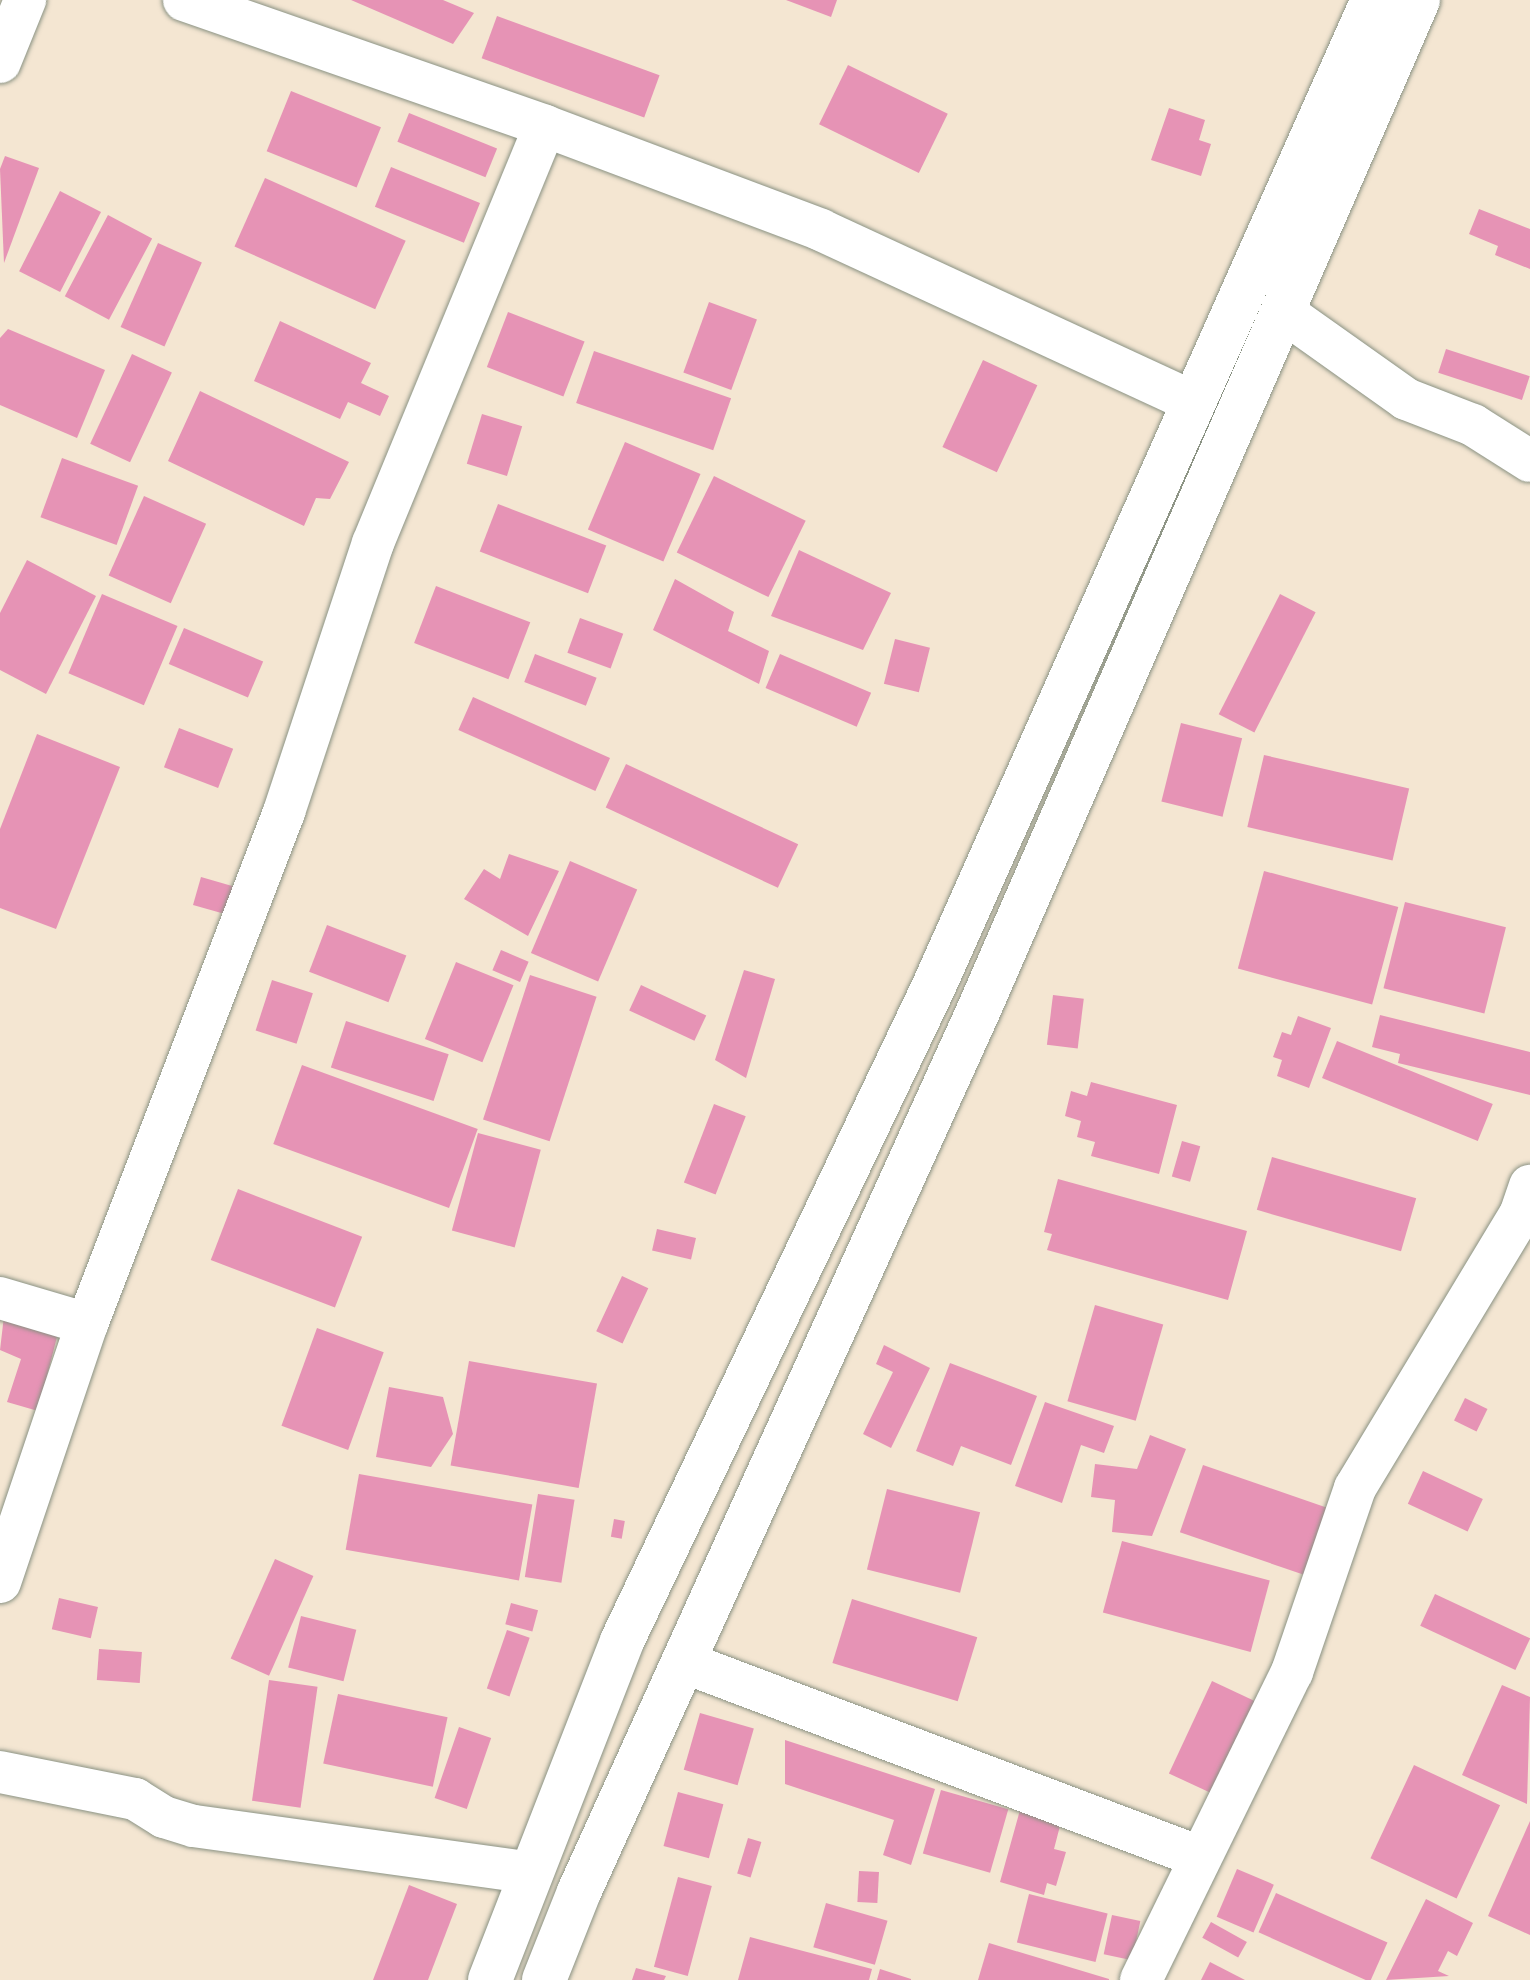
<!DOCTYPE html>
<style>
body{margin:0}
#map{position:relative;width:1530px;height:1980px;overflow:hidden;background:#f4e6d2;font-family:Itim,sans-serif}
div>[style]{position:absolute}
.building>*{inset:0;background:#e693b5;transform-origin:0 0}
.roads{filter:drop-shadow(0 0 2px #8a9283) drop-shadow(0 0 2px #8a9283)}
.minor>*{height:42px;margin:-21px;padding:0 21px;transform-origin:21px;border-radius:21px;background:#fff}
.major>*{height:44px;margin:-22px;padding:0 22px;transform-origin:22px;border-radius:22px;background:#fff}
span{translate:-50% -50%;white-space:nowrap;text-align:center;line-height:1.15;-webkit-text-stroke:6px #f6f6f2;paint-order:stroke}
</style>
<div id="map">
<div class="building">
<i style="clip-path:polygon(351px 0,443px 0,474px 13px,453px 44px)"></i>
<i style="clip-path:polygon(786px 0,837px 0,831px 17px)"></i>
<i style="left:497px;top:16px;width:173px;height:45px;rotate:20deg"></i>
<i style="left:848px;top:65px;width:111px;height:66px;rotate:26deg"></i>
<i style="left:291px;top:91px;width:97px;height:65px;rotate:22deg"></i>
<i style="clip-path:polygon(1169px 108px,1205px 120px,1199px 140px,1211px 144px,1201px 176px,1151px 160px)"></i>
<i style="left:409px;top:113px;width:95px;height:31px;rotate:22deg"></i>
<i style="clip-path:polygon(5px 156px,39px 168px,4px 263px,0 169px)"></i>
<i style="left:391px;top:167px;width:96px;height:43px;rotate:22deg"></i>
<i style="left:265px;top:178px;width:154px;height:75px;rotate:24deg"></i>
<i style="left:60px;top:191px;width:46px;height:90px;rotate:27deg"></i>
<i style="clip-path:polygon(1479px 209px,1530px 229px,1530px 269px,1495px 255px,1498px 246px,1469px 234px)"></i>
<i style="left:108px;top:215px;width:50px;height:92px;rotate:28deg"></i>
<i style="left:158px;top:243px;width:48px;height:92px;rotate:24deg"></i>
<i style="left:709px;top:302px;width:51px;height:75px;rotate:20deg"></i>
<i style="left:508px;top:312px;width:82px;height:59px;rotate:21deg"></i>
<i style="clip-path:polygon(280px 321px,371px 363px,361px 383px,389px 396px,380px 416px,348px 402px,340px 419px,254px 381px)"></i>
<i style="clip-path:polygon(8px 329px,105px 370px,77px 438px,0 405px,0 338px)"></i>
<i style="left:1446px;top:349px;width:88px;height:25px;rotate:18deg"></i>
<i style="left:594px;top:351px;width:145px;height:55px;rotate:19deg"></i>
<i style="left:132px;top:354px;width:44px;height:99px;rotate:25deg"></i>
<i style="left:983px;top:360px;width:60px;height:96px;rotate:25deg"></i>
<i style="clip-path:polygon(200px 391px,349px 462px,330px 499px,316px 498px,304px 526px,168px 461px)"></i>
<i style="left:482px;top:414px;width:42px;height:52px;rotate:17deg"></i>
<i style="left:625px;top:442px;width:82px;height:95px;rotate:23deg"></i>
<i style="left:62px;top:458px;width:81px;height:63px;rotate:20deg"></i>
<i style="left:714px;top:476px;width:102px;height:85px;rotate:26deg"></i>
<i style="left:144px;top:496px;width:68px;height:87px;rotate:24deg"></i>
<i style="left:498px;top:504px;width:116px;height:51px;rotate:21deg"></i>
<i style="clip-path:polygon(799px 550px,891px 593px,863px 650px,771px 616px)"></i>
<i style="clip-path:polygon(27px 560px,96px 596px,46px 694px,0 670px,0 613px)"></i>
<i style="clip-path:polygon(675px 579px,734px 612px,728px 631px,769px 651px,759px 684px,653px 630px)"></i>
<i style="left:436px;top:586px;width:101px;height:61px;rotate:21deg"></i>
<i style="left:102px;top:594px;width:82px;height:86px;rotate:23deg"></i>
<i style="left:1280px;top:594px;width:40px;height:135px;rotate:27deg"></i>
<i style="left:580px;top:618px;width:46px;height:37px;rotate:20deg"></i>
<i style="left:184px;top:628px;width:86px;height:39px;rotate:23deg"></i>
<i style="left:895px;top:639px;width:36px;height:46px;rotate:14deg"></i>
<i style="left:535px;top:654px;width:66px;height:30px;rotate:21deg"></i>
<i style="left:780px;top:654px;width:99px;height:37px;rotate:23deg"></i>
<i style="left:473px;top:697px;width:150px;height:36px;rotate:24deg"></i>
<i style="left:1181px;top:723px;width:63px;height:81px;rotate:14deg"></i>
<i style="left:179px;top:728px;width:58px;height:42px;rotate:21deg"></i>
<i style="clip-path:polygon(37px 734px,120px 767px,56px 929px,0 908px,0 829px)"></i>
<i style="left:1264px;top:755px;width:149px;height:74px;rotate:13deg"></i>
<i style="left:626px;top:764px;width:190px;height:48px;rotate:25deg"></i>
<i style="clip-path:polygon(509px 854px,559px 871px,528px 936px,464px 899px,484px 869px,500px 879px)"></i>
<i style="left:570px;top:861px;width:73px;height:100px;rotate:23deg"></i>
<i style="left:1264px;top:871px;width:139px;height:101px;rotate:15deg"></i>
<i style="left:201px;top:877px;width:36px;height:29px;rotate:16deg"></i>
<i style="left:1405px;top:902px;width:104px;height:89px;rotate:14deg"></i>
<i style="left:327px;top:925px;width:85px;height:50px;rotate:21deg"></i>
<i style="left:501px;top:950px;width:30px;height:22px;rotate:23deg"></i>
<i style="left:456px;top:962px;width:62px;height:83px;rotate:22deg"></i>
<i style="clip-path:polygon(744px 970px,775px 979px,746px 1078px,715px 1060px)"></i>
<i style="left:530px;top:975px;width:70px;height:152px;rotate:18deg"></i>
<i style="left:272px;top:980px;width:43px;height:53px;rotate:18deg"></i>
<i style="left:641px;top:985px;width:72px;height:28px;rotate:25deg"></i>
<i style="left:1053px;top:995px;width:31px;height:50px;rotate:7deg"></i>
<i style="clip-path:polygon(1380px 1015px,1530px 1052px,1530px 1095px,1398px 1063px,1400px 1054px,1372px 1047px)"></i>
<i style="clip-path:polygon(1298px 1016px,1331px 1028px,1309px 1088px,1277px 1076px,1282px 1060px,1273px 1057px,1282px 1032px,1291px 1035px)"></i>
<i style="left:346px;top:1021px;width:108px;height:49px;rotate:18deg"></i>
<i style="left:1337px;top:1041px;width:168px;height:40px;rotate:22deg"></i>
<i style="left:302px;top:1065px;width:187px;height:84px;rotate:20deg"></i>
<i style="clip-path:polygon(1091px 1082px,1177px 1105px,1159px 1174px,1091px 1156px,1095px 1142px,1077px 1137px,1081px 1121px,1065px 1116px,1071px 1091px,1087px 1096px)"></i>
<i style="left:714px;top:1104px;width:34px;height:84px;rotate:21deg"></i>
<i style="left:478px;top:1133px;width:65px;height:101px;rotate:15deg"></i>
<i style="left:1182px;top:1141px;width:19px;height:37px;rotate:16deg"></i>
<i style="left:1272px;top:1157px;width:150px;height:55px;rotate:16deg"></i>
<i style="clip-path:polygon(1058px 1179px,1247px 1231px,1228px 1300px,1047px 1250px,1052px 1234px,1044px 1232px)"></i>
<i style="left:238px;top:1189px;width:133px;height:76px;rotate:21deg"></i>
<i style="left:657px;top:1229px;width:40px;height:22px;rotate:13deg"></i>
<i style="left:622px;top:1276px;width:29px;height:61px;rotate:25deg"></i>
<i style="left:1095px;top:1305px;width:71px;height:100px;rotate:16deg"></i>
<i style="clip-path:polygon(4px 1316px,58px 1333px,38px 1411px,7px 1402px,21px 1359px,0 1350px)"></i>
<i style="left:317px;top:1328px;width:71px;height:104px;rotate:20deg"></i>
<i style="clip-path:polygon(884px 1345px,930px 1368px,891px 1448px,863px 1434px,893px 1372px,876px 1364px)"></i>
<i style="left:469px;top:1361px;width:130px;height:106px;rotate:10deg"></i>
<i style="clip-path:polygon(950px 1363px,1037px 1396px,1011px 1465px,961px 1446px,953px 1466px,916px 1451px)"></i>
<i style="clip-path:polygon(389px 1387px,443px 1397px,453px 1434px,431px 1467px,376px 1457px)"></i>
<i style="left:1465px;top:1398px;width:25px;height:25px;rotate:26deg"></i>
<i style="clip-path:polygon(1045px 1402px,1114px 1426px,1104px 1453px,1081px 1445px,1062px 1503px,1015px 1486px)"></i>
<i style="clip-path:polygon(1150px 1435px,1186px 1449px,1152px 1536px,1112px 1532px,1115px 1500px,1091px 1497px,1095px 1464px,1137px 1469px)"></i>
<i style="left:1203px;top:1465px;width:135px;height:71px;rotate:19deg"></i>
<i style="left:1423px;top:1471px;width:66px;height:36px;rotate:25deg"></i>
<i style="left:359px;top:1474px;width:176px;height:77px;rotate:10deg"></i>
<i style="left:887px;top:1489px;width:96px;height:83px;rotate:14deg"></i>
<i style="left:538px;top:1494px;width:37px;height:84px;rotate:9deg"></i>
<i style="left:614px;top:1519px;width:11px;height:18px;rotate:10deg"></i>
<i style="left:1122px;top:1541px;width:153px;height:74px;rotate:15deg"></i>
<i style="left:275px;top:1559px;width:42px;height:109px;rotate:24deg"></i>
<i style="left:1435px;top:1594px;width:105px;height:35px;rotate:25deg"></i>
<i style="left:59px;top:1598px;width:40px;height:32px;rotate:13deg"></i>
<i style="left:852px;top:1599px;width:131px;height:67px;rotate:17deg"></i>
<i style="left:511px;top:1603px;width:28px;height:22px;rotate:15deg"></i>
<i style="left:301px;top:1616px;width:57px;height:53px;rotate:14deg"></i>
<i style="left:507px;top:1630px;width:24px;height:62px;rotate:19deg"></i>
<i style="left:99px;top:1649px;width:43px;height:31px;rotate:4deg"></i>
<i style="left:269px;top:1680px;width:49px;height:122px;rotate:8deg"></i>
<i style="left:1212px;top:1681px;width:50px;height:102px;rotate:25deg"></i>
<i style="clip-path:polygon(1502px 1685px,1530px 1697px,1527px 1804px,1462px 1775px)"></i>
<i style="left:338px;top:1694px;width:112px;height:71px;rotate:12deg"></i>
<i style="left:700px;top:1713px;width:56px;height:59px;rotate:16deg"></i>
<i style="left:459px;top:1727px;width:34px;height:75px;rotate:19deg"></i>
<i style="clip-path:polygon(785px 1740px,935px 1789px,911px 1865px,883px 1855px,894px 1820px,785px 1784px)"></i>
<i style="left:1414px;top:1765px;width:95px;height:103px;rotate:25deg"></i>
<i style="left:941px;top:1790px;width:70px;height:66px;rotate:16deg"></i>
<i style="left:678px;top:1792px;width:47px;height:56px;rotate:15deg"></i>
<i style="clip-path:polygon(1020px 1810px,1061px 1822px,1054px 1849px,1066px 1852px,1056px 1886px,1047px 1883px,1044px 1895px,1000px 1882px)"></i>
<i style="clip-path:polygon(1530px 1821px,1530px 1935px,1488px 1916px)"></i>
<i style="left:748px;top:1838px;width:14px;height:37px;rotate:17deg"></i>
<i style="left:1237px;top:1869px;width:40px;height:52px;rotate:23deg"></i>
<i style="left:859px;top:1871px;width:20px;height:31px;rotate:3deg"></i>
<i style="left:678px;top:1877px;width:35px;height:93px;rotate:15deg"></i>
<i style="clip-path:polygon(409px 1885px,457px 1904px,428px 1980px,373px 1980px)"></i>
<i style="left:1276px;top:1893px;width:122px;height:43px;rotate:24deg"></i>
<i style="left:1029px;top:1894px;width:81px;height:50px;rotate:14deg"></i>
<i style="clip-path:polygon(1426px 1899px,1473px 1923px,1457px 1956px,1448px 1951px,1438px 1971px,1449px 1976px,1386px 1980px)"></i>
<i style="left:826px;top:1903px;width:64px;height:46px;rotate:16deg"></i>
<i style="left:1112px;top:1915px;width:29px;height:40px;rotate:12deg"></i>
<i style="left:1211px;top:1922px;width:41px;height:18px;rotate:29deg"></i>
<i style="clip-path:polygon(750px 1937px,872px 1969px,869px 1980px,738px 1980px)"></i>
<i style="clip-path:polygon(989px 1943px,1109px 1979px,1109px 1980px,978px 1980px)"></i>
<i style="clip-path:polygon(1210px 1962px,1245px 1980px,1201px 1980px)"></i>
<i style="clip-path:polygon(636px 1968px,666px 1976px,664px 1980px,632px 1980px)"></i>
<i style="clip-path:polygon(880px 1969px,911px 1979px,911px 1980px,877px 1980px)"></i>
</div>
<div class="roads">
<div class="minor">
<i style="left:184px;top:0;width:382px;rotate:19.2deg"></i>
<i style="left:545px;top:126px;width:295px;rotate:20.6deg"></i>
<i style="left:821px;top:230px;width:408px;rotate:24.8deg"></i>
<i style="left:0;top:62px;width:67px;rotate:-68deg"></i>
<i style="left:1285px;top:313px;width:148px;rotate:35.4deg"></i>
<i style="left:1406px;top:399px;width:72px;rotate:21.2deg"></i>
<i style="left:1473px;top:425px;width:67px;rotate:32.3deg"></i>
<i style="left:0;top:1298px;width:91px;rotate:16.6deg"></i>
<i style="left:0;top:1582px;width:272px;rotate:-71.4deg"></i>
<i style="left:87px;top:1324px;width:549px;rotate:-68.95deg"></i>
<i style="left:284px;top:812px;width:283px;rotate:-71.7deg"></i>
<i style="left:373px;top:543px;width:451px;rotate:-67.6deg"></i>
<i style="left:686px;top:1663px;width:546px;rotate:20.69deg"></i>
<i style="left:0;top:1772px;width:138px;rotate:11.3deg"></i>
<i style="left:135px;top:1799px;width:34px;rotate:32deg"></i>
<i style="left:164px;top:1817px;width:31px;rotate:17deg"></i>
<i style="left:194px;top:1826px;width:341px;rotate:7.9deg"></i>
<i style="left:1141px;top:1980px;width:343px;rotate:-63.9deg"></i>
<i style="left:1292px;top:1672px;width:194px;rotate:-71.1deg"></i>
<i style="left:1355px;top:1488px;width:319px;rotate:-58.9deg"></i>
<i style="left:1520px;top:1215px;width:31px;rotate:-71deg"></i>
</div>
<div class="major">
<i style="left:490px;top:1980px;width:364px;rotate:-68.7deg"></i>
<i style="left:622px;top:1641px;width:726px;rotate:-64.53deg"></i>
<i style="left:934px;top:986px;width:1079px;rotate:-66deg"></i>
<i style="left:544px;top:1980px;width:95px;rotate:-68.3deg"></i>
<i style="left:579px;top:1892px;width:972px;rotate:-65.62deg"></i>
<i style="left:980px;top:1007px;width:1098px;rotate:-66.49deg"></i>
</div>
</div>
</div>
